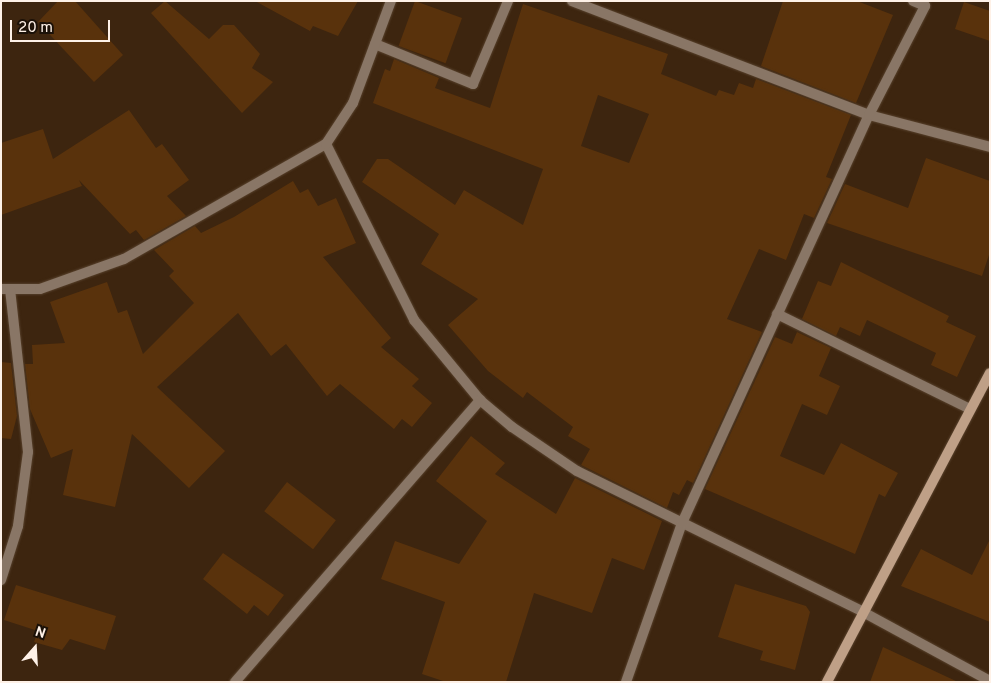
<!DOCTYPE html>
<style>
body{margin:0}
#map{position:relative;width:991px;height:683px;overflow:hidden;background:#3d250f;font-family:Overpass,sans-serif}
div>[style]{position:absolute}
.building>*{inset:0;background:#59320c;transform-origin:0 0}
.roads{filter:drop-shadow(0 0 1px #58422d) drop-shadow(0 0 1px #58422d)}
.street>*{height:10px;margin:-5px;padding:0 5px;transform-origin:5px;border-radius:5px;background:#897666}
.secondary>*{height:10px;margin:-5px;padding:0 5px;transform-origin:5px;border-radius:5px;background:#bfa087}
span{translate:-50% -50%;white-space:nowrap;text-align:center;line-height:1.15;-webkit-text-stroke:4px #1b1108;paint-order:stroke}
.frame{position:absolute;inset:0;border:2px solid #fef1e7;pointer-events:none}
.north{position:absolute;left:10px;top:623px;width:50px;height:50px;-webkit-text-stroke:4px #1b1108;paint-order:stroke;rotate:19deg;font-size:14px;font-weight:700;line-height:20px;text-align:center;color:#fef1e7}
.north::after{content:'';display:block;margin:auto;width:18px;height:22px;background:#fef1e7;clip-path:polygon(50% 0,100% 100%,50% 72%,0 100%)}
.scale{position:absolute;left:10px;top:20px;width:100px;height:22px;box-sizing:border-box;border:2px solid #fef1e7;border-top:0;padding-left:6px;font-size:15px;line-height:18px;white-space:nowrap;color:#fef1e7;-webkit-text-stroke:4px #1b1108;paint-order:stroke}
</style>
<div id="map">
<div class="building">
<i style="clip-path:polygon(58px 1px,75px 1px,123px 55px,94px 82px,38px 22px)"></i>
<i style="clip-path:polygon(165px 1px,209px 39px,223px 25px,234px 25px,260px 54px,252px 68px,273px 82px,242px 113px,151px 13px)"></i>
<i style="clip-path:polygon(255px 1px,358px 1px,338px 36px,313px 26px,310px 31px)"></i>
<i style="left:415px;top:1px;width:50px;height:48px;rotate:20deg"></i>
<i style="clip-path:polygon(783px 1px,857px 1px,893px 15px,856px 103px,761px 66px)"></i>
<i style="clip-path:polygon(964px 2px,990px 11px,990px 41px,955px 29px)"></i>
<i style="clip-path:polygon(evenodd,523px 4px,668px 54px,661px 74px,716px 96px,719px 90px,734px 95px,739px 83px,753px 88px,756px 79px,851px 115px,826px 177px,832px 179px,814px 218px,804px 214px,786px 260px,759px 249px,727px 319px,762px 332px,693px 483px,687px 480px,679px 495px,673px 492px,667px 508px,581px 465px,590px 449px,568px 436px,573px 427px,527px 392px,523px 398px,488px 371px,448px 325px,478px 299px,421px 264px,439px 234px,362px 182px,377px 159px,388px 159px,455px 205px,464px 190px,523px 225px,543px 169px,373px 103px,385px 69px,390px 71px,394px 59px,439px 78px,435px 88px,490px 108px,523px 4px,598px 95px,649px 114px,629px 163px,581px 146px,598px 95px)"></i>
<i style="clip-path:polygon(129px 110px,156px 148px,162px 144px,189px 180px,167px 196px,186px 216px,144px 240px,136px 230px,130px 234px,79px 180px,82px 186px,1px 215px,1px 143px,43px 129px,53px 159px)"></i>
<i style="clip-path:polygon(926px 158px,990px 181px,990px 252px,982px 276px,827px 223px,845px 184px,908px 208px)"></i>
<i style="clip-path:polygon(293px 181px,300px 193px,308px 189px,318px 206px,336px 198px,356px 243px,323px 257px,391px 338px,381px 347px,419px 379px,412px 386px,432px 403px,412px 427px,402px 419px,394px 429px,340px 384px,327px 396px,286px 344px,271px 356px,238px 313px,157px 387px,225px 451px,189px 488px,132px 434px,115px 507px,63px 495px,73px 449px,51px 458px,30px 409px,25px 364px,33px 364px,32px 345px,65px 343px,50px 302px,107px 282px,118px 313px,127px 310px,143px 354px,194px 303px,169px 276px,174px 271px,154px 250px,195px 226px,201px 233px,234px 217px)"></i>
<i style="clip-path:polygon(841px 262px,949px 316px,946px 322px,976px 336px,957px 377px,931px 365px,936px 353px,867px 320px,860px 336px,840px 327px,836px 336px,802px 319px,818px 281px,831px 286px)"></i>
<i style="clip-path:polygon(797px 332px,831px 348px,819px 376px,840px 386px,827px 415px,802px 404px,780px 456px,824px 475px,841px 443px,898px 473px,885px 497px,879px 494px,855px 554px,705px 489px,775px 337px,792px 344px)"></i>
<i style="clip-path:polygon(1px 362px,11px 363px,17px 416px,11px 439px,1px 438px)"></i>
<i style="clip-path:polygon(471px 436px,505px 463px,495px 474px,556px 514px,575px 478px,662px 521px,644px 570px,612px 558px,592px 613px,534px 593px,506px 682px,446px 682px,422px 674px,445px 602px,381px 579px,395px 541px,459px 564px,487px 521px,436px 481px)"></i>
<i style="left:287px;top:482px;width:62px;height:37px;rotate:38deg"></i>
<i style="clip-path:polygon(990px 539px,990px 622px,901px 586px,921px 549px,972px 575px)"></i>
<i style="clip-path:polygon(223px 553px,284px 595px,268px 616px,254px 605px,247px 614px,203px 579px)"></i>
<i style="clip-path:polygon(735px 584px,806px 606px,810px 612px,795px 670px,760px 660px,763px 651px,718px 637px)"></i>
<i style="clip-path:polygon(16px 585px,116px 616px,105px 650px,70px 639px,62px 650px,34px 642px,38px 631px,4px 620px)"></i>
<i style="clip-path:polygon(883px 647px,958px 682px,870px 682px)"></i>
</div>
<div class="roads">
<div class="street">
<i style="left:572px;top:1px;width:318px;rotate:21deg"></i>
<i style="left:869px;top:115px;width:125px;rotate:14.8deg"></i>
<i style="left:375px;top:44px;width:106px;rotate:22.2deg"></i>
<i style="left:473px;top:84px;width:90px;rotate:-67.1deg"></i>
<i style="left:326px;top:144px;width:197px;rotate:63.4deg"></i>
<i style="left:414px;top:320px;width:104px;rotate:50.5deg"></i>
<i style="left:480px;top:400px;width:42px;rotate:40.2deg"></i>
<i style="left:512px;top:427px;width:78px;rotate:34.1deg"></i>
<i style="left:577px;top:471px;width:319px;rotate:26.2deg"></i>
<i style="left:863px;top:612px;width:145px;rotate:28.5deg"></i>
<i style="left:1px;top:289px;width:39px"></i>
<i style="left:40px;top:289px;width:89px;rotate:-19.7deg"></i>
<i style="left:124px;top:259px;width:232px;rotate:-29.7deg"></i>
<i style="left:326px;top:144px;width:49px;rotate:-56.6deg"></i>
<i style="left:353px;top:103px;width:109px;rotate:-69.6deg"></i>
<i style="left:777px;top:314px;width:215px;rotate:26.2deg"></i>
<i style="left:1px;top:580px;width:57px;rotate:-72.5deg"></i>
<i style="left:18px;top:526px;width:75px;rotate:-82.3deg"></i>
<i style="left:28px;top:452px;width:163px;rotate:-96.3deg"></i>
<i style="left:235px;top:682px;width:374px;rotate:-49deg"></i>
<i style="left:626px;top:682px;width:169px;rotate:-70.6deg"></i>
<i style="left:682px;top:523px;width:449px;rotate:-65.4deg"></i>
<i style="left:869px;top:115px;width:123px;rotate:-62.8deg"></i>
<i style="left:925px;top:6px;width:13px;rotate:-157deg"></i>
</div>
<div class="secondary">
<i style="left:827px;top:682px;width:349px;rotate:-62.2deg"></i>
</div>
</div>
<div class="frame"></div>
<div class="north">N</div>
<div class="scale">20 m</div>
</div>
